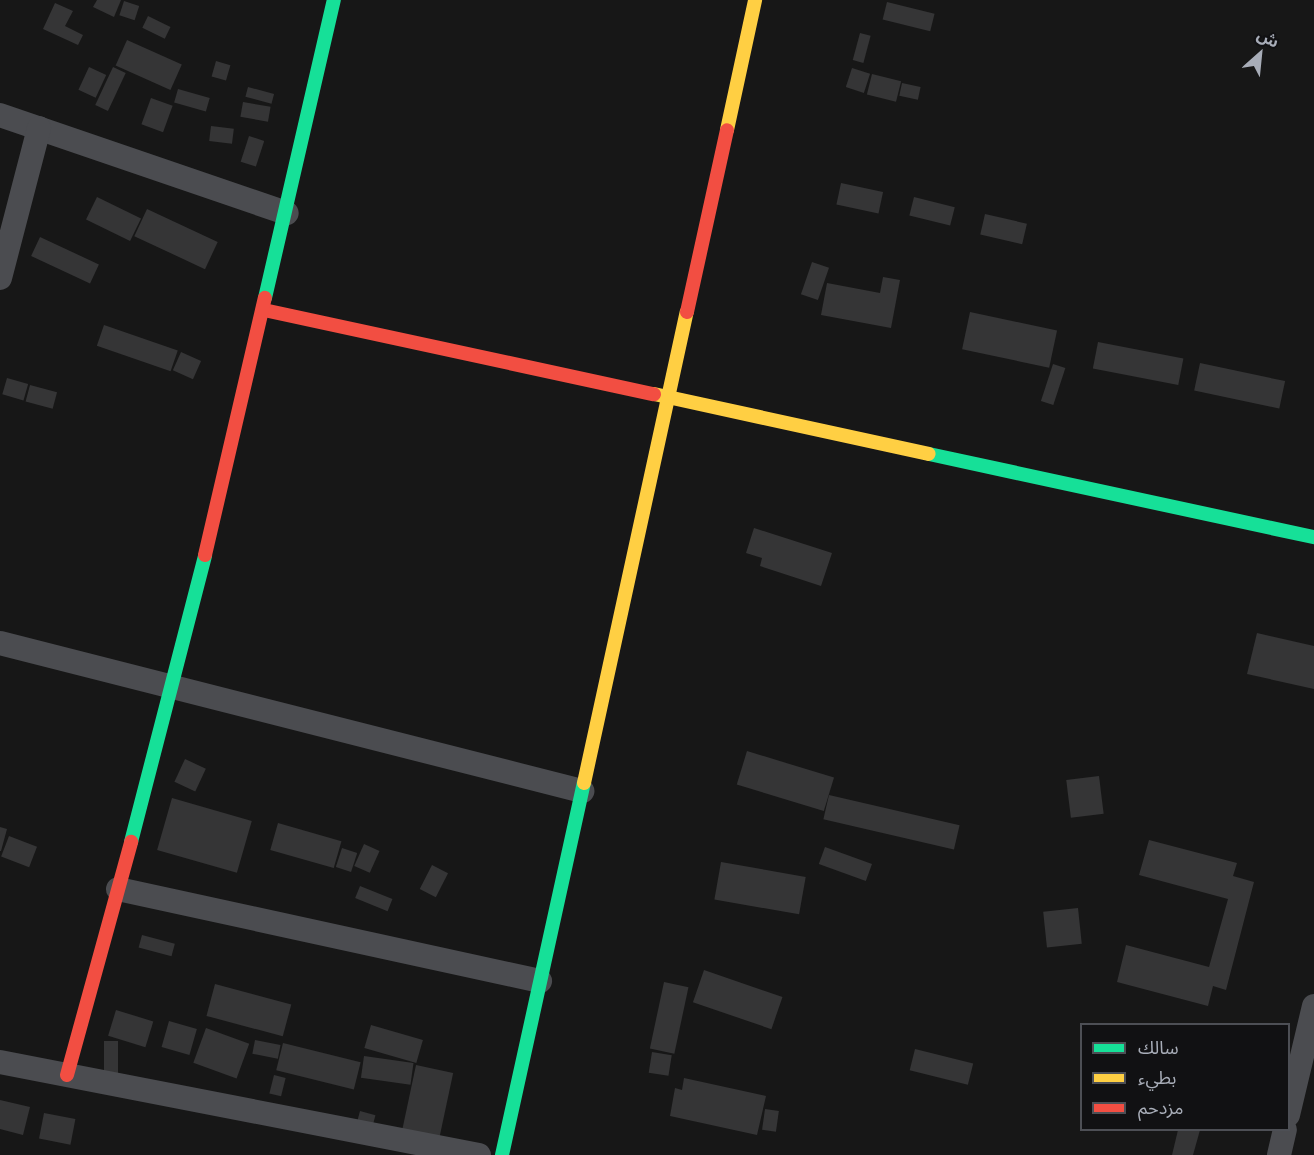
<!DOCTYPE html>
<meta charset="utf-8">
<style>
body{margin:0}
#map{position:relative;width:1314px;height:1155px;overflow:hidden;background:#171717;font-family:"Exo 2","Noto Sans Arabic",sans-serif}
div>[style]{position:absolute}
.building>*{inset:0;background:#353536;transform-origin:0 0}
.street>*{height:24px;margin:-12px;padding:0 12px;transform-origin:12px;border-radius:12px;background:#4b4c50}
.fast>*{height:14px;margin:-7px;padding:0 7px;transform-origin:7px;border-radius:7px;background:#16e098}
.slow>*{height:14px;margin:-7px;padding:0 7px;transform-origin:7px;border-radius:7px;background:#ffcf43}
.jam>*{height:14px;margin:-7px;padding:0 7px;transform-origin:7px;border-radius:7px;background:#f24e42}
span{translate:-50% -50%;white-space:nowrap;text-align:center;line-height:1.15;-webkit-text-stroke:4.5px #111113;paint-order:stroke}
.legend{position:absolute;left:1080px;top:1023px;width:210px;height:108px;box-sizing:border-box;background:#111113;border:2px solid #4d4f55;margin:0;padding:8px 10px;list-style:none;font-size:18px;color:#a8adb8}
.legend li{display:flex;align-items:center;gap:12px;height:30px}
.legend b{width:30px;border:2px solid #4d4f55}
.north{position:absolute;left:1230px;top:24px;width:60px;height:60px;-webkit-text-stroke:4px #111113;paint-order:stroke;rotate:27deg;font-size:16px;font-weight:700;line-height:24px;text-align:center;color:#a8adb8}
.north::after{content:'';display:block;margin:auto;width:21px;height:27px;background:#a8adb8;clip-path:polygon(50% 0,100% 100%,50% 72%,0 100%)}
</style>
<div id="map">
<div class="building">
<i style="clip-path:polygon(97px 0,121px 0,114px 17px,93px 7px)"></i>
<i style="left:124px;top:1px;width:16px;height:15px;rotate:18deg"></i>
<i style="left:887px;top:2px;width:49px;height:18px;rotate:14deg"></i>
<i style="clip-path:polygon(55px 3px,73px 11px,65px 26px,83px 35px,78px 45px,43px 29px)"></i>
<i style="left:148px;top:16px;width:25px;height:13px;rotate:26deg"></i>
<i style="left:860px;top:33px;width:11px;height:28px;rotate:15deg"></i>
<i style="left:127px;top:40px;width:60px;height:28px;rotate:24deg"></i>
<i style="left:216px;top:61px;width:15px;height:16px;rotate:16deg"></i>
<i style="left:89px;top:67px;width:19px;height:25px;rotate:25deg"></i>
<i style="left:113px;top:67px;width:14px;height:42px;rotate:25deg"></i>
<i style="left:852px;top:68px;width:19px;height:20px;rotate:18deg"></i>
<i style="left:872px;top:74px;width:30px;height:21px;rotate:14deg"></i>
<i style="left:902px;top:83px;width:19px;height:13px;rotate:12deg"></i>
<i style="left:248px;top:87px;width:27px;height:10px;rotate:15deg"></i>
<i style="left:178px;top:89px;width:33px;height:14px;rotate:16deg"></i>
<i style="left:151px;top:98px;width:23px;height:28px;rotate:20deg"></i>
<i style="left:243px;top:102px;width:28px;height:15px;rotate:10deg"></i>
<i style="left:211px;top:126px;width:23px;height:15px;rotate:7deg"></i>
<i style="left:249px;top:136px;width:16px;height:27px;rotate:18deg"></i>
<i style="left:841px;top:183px;width:43px;height:22px;rotate:12deg"></i>
<i style="left:97px;top:197px;width:49px;height:25px;rotate:26deg"></i>
<i style="left:914px;top:197px;width:42px;height:19px;rotate:14deg"></i>
<i style="left:147px;top:209px;width:78px;height:30px;rotate:25deg"></i>
<i style="left:985px;top:214px;width:43px;height:21px;rotate:13deg"></i>
<i style="left:40px;top:237px;width:65px;height:21px;rotate:25deg"></i>
<i style="left:812px;top:262px;width:18px;height:34px;rotate:19deg"></i>
<i style="clip-path:polygon(883px 277px,900px 280px,891px 328px,821px 315px,827px 283px,880px 293px)"></i>
<i style="left:970px;top:312px;width:89px;height:38px;rotate:12deg"></i>
<i style="left:104px;top:325px;width:78px;height:22px;rotate:19deg"></i>
<i style="left:1098px;top:342px;width:87px;height:27px;rotate:11deg"></i>
<i style="left:181px;top:352px;width:22px;height:20px;rotate:24deg"></i>
<i style="left:1200px;top:363px;width:87px;height:28px;rotate:12deg"></i>
<i style="left:1053px;top:364px;width:13px;height:39px;rotate:18deg"></i>
<i style="left:7px;top:378px;width:22px;height:17px;rotate:16deg"></i>
<i style="left:30px;top:385px;width:28px;height:17px;rotate:15deg"></i>
<i style="clip-path:polygon(754px 528px,832px 553px,821px 586px,760px 566px,762px 558px,746px 553px)"></i>
<i style="clip-path:polygon(1257px 633px,1314px 646px,1314px 689px,1247px 674px)"></i>
<i style="left:747px;top:751px;width:91px;height:35px;rotate:17deg"></i>
<i style="left:185px;top:759px;width:23px;height:25px;rotate:25deg"></i>
<i style="left:1099px;top:776px;width:38px;height:33px;rotate:83deg"></i>
<i style="left:829px;top:795px;width:134px;height:25px;rotate:13deg"></i>
<i style="left:172px;top:798px;width:83px;height:54px;rotate:16deg"></i>
<i style="left:278px;top:823px;width:66px;height:28px;rotate:16deg"></i>
<i style="clip-path:polygon(0 827px,7px 829px,1px 851px,0 851px)"></i>
<i style="left:9px;top:836px;width:30px;height:22px;rotate:21deg"></i>
<i style="clip-path:polygon(1149px 840px,1237px 863px,1233px 876px,1254px 882px,1226px 990px,1213px 986px,1208px 1006px,1117px 982px,1126px 945px,1209px 967px,1228px 899px,1139px 875px)"></i>
<i style="left:364px;top:844px;width:17px;height:24px;rotate:24deg"></i>
<i style="left:825px;top:847px;width:50px;height:18px;rotate:20deg"></i>
<i style="left:342px;top:848px;width:16px;height:20px;rotate:18deg"></i>
<i style="left:721px;top:862px;width:86px;height:38px;rotate:10deg"></i>
<i style="left:432px;top:865px;width:18px;height:27px;rotate:27deg"></i>
<i style="left:360px;top:886px;width:35px;height:13px;rotate:22deg"></i>
<i style="left:1078px;top:908px;width:36px;height:35px;rotate:84deg"></i>
<i style="left:142px;top:935px;width:34px;height:13px;rotate:15deg"></i>
<i style="left:704px;top:970px;width:83px;height:34px;rotate:19deg"></i>
<i style="left:664px;top:982px;width:25px;height:68px;rotate:12deg"></i>
<i style="left:215px;top:984px;width:79px;height:33px;rotate:15deg"></i>
<i style="left:116px;top:1010px;width:39px;height:27px;rotate:17deg"></i>
<i style="left:169px;top:1021px;width:29px;height:27px;rotate:16deg"></i>
<i style="left:371px;top:1025px;width:54px;height:24px;rotate:16deg"></i>
<i style="left:206px;top:1028px;width:46px;height:37px;rotate:20deg"></i>
<i style="left:255px;top:1040px;width:26px;height:14px;rotate:11deg"></i>
<i style="left:104px;top:1041px;width:14px;height:33px"></i>
<i style="left:283px;top:1043px;width:80px;height:28px;rotate:14deg"></i>
<i style="left:915px;top:1049px;width:60px;height:22px;rotate:14deg"></i>
<i style="left:652px;top:1052px;width:20px;height:21px;rotate:9deg"></i>
<i style="left:364px;top:1056px;width:50px;height:22px;rotate:8deg"></i>
<i style="left:416px;top:1065px;width:38px;height:74px;rotate:12deg"></i>
<i style="left:274px;top:1075px;width:12px;height:19px;rotate:14deg"></i>
<i style="clip-path:polygon(684px 1078px,766px 1096px,757px 1135px,670px 1116px,675px 1088px,682px 1090px)"></i>
<i style="clip-path:polygon(0 1100px,30px 1107px,23px 1135px,0 1129px)"></i>
<i style="left:765px;top:1109px;width:14px;height:21px;rotate:8deg"></i>
<i style="left:360px;top:1111px;width:16px;height:14px;rotate:15deg"></i>
<i style="left:44px;top:1113px;width:32px;height:26px;rotate:11deg"></i>
<i style="clip-path:polygon(1178px 1130px,1200px 1130px,1193px 1155px,1172px 1155px)"></i>
</div>
<div class="street">
<i style="left:0;top:115px;width:303px;rotate:18.9deg"></i>
<i style="left:0;top:278px;width:155px;rotate:-75.4deg"></i>
<i style="left:0;top:643px;width:601px;rotate:14.27deg"></i>
<i style="left:118px;top:889px;width:432px;rotate:12.3deg"></i>
<i style="left:0;top:1062px;width:488px;rotate:11deg"></i>
<i style="left:1288px;top:1115px;width:112px;rotate:-76.6deg"></i>
<i style="left:1279px;top:1155px;width:26px;rotate:-77deg"></i>
</div>
<div class="fast">
<i style="left:265px;top:298px;width:306px;rotate:-77deg"></i>
<i style="left:929px;top:454px;width:394px;rotate:12.2deg"></i>
<i style="left:131px;top:842px;width:296px;rotate:-75.5deg"></i>
<i style="left:502px;top:1155px;width:381px;rotate:-77.6deg"></i>
</div>
<div class="slow">
<i style="left:727px;top:130px;width:133px;rotate:-77.8deg"></i>
<i style="left:654px;top:394px;width:281px;rotate:12.3deg"></i>
<i style="left:584px;top:783px;width:482px;rotate:-77.7deg"></i>
</div>
<div class="jam">
<i style="left:264px;top:310px;width:399px;rotate:12.2deg"></i>
<i style="left:687px;top:312px;width:186px;rotate:-77.6deg"></i>
<i style="left:205px;top:555px;width:264px;rotate:-76.9deg"></i>
<i style="left:67px;top:1075px;width:242px;rotate:-74.6deg"></i>
</div>
<ul class="legend">
<li><b style="height:8px;background:#16e098"></b>سالك</li>
<li><b style="height:8px;background:#ffcf43"></b>بطيء</li>
<li><b style="height:8px;background:#f24e42"></b>مزدحم</li>
</ul>
<div class="north">ش</div>
</div>
